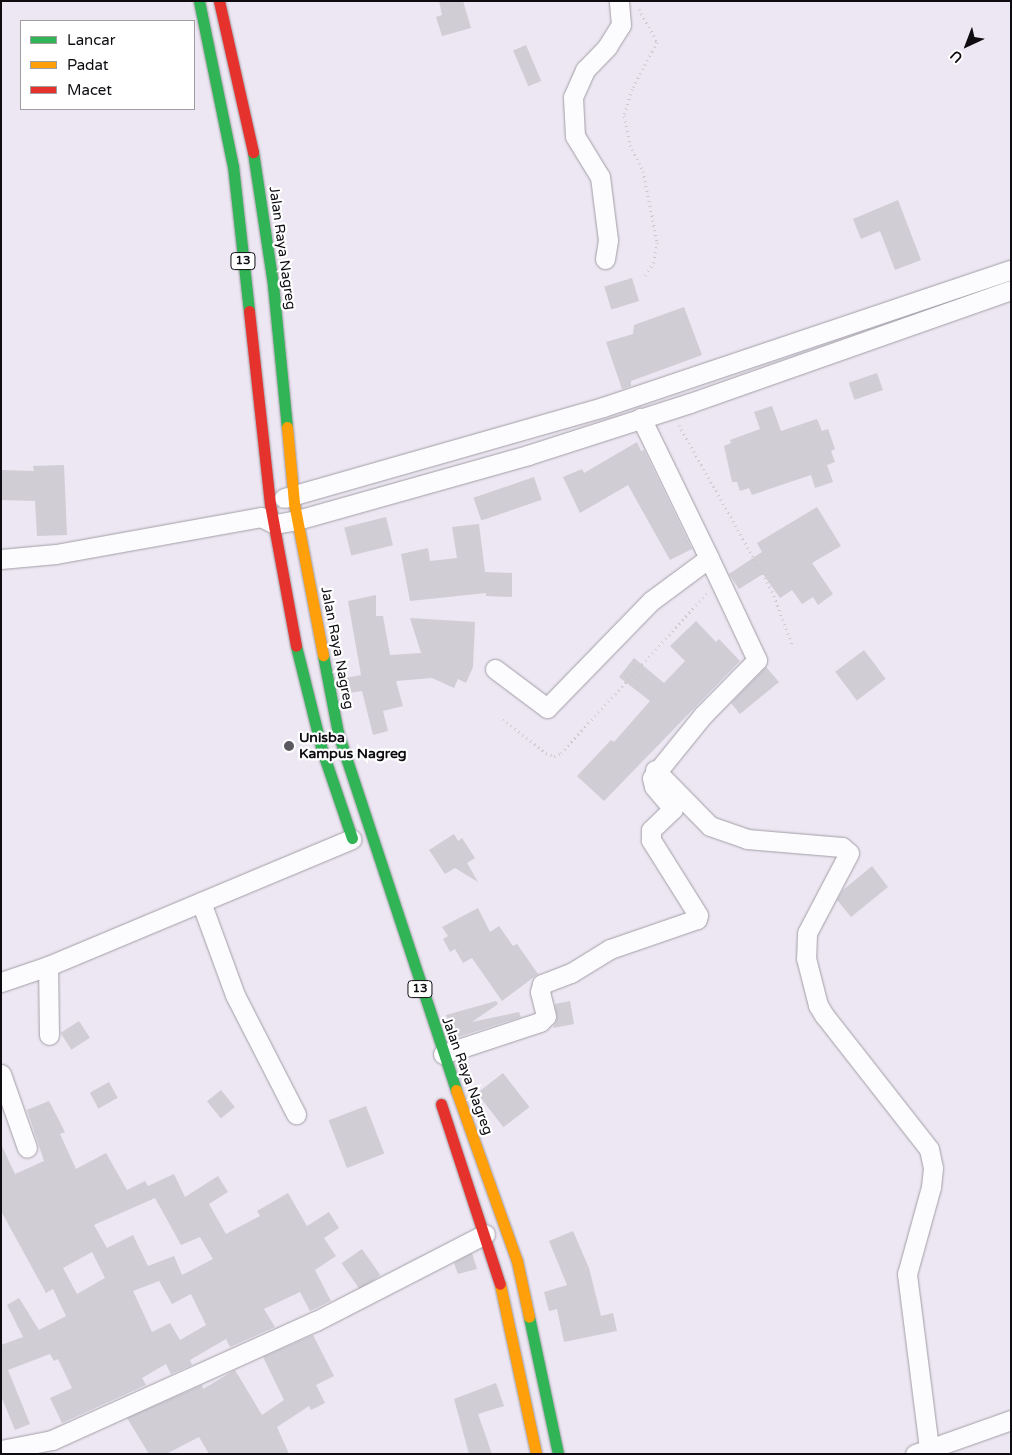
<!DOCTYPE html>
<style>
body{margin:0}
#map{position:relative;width:1012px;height:1455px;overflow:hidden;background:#ece7f2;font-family:"Varela Round",sans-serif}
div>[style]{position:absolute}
.building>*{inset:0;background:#d0cdd5;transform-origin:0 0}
.path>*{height:3px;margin-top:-1.5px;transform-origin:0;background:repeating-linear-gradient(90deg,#cac9cd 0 1px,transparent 0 5px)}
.roads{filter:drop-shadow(0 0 1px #a29ea7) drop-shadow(0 0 1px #a29ea7)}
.street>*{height:19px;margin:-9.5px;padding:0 9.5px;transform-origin:9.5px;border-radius:9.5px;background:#fcfbfd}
.fast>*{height:11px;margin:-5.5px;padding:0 5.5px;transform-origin:5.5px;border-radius:5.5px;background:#30b455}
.slow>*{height:11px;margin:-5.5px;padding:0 5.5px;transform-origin:5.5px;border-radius:5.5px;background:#ff9f0a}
.jam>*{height:11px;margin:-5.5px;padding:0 5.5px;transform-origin:5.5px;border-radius:5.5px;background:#e5322d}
.dots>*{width:14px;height:14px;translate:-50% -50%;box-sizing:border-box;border:2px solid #fff;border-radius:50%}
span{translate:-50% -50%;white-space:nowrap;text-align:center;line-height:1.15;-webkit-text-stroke:4.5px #fff;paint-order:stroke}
.shield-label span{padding:1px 4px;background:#fff;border:1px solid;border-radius:4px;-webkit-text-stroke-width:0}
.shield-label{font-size:12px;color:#0e0b11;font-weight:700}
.street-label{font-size:14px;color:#0e0b11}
.poi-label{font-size:14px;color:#0e0b11;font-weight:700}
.left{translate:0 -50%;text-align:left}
.frame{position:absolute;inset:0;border:2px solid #0e0b11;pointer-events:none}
.legend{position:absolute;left:20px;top:20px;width:175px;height:90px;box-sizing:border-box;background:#fff;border:1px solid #9f9da0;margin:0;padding:6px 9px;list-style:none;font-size:15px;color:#0e0b11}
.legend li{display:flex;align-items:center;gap:10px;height:25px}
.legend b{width:25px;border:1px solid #9f9da0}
.north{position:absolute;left:942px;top:20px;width:50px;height:50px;-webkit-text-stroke:4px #fff;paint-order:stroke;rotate:223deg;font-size:14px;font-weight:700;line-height:20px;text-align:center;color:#0e0b11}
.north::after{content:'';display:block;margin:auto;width:18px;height:22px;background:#0e0b11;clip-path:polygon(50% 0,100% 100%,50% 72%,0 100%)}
</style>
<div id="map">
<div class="building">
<i style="clip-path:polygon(439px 1px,463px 1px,471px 28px,442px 36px,436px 17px,442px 15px)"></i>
<i style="left:526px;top:45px;width:39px;height:14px;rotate:67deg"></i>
<i style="clip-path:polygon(898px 200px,921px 260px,895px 270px,880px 231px,861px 239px,853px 219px)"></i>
<i style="left:632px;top:278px;width:24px;height:29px;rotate:73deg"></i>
<i style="clip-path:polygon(684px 307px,702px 355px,631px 381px,631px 386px,622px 389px,606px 342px,633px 334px,634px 325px)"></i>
<i style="left:877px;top:373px;width:18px;height:30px;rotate:71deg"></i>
<i style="clip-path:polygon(772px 406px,781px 431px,817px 419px,822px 431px,828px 429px,835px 449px,831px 451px,835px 462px,827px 465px,833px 482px,815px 488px,811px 475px,752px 495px,749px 488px,740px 491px,737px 482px,732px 482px,724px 446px,731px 443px,730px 440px,760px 429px,754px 412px)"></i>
<i style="clip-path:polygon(637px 442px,641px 451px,644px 450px,692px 549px,670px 560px,628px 485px,580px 513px,563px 477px,582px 469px,584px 473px)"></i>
<i style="clip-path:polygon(64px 465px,67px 535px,37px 536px,35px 501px,1px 500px,1px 470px,34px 471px,33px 466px)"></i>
<i style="left:534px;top:477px;width:24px;height:64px;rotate:71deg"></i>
<i style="clip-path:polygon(817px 507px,841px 546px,812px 563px,833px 594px,818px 605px,813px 597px,802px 604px,792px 590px,780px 598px,763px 574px,739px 589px,729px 574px,762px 552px,757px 543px)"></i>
<i style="left:386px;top:517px;width:29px;height:43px;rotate:76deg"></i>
<i style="clip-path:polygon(479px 524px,485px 572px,512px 573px,512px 597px,486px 596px,486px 593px,410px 601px,401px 554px,428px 548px,430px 561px,457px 558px,452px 527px)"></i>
<i style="clip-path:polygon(376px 595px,376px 616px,383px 616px,390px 655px,421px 653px,410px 618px,475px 622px,473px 667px,466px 683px,458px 679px,454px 688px,432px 678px,396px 681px,403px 706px,383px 711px,388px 731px,373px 735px,362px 691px,348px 693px,345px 678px,361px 675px,348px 601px)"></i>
<i style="clip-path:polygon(696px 621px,716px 642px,719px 639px,740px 661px,604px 801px,577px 776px,611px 740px,614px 742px,650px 701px,619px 677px,634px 658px,664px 683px,685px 661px,670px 646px)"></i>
<i style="left:864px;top:650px;width:36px;height:36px;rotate:53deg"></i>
<i style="clip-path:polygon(766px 667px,779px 682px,740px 714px,731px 703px)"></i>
<i style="clip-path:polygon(454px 834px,458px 841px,462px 838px,475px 858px,467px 863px,478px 882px,455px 868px,445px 874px,429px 850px)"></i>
<i style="clip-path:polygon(872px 866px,888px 887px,851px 917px,837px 900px,843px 890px)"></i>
<i style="clip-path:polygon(478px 908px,490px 932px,499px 926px,513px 946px,517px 944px,538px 974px,502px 1001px,472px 958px,463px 963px,455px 949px,450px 952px,443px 939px,448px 936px,442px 927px)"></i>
<i style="clip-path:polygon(496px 1001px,498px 1004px,472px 1022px,519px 1012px,521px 1017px,455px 1038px,446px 1015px)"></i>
<i style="clip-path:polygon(570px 1001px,574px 1024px,553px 1028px,557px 1019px,555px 1004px)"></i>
<i style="left:79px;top:1021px;width:20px;height:22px;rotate:57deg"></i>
<i style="left:503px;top:1073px;width:43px;height:33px;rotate:52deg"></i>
<i style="left:109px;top:1082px;width:18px;height:22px;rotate:61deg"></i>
<i style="left:221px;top:1090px;width:22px;height:18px;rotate:51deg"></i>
<i style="clip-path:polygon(evenodd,49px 1101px,65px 1132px,60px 1134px,76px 1169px,106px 1153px,127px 1190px,145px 1181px,148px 1186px,174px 1174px,185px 1197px,218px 1176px,228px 1192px,209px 1204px,226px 1234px,260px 1216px,257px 1211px,288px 1193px,307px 1226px,329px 1212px,339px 1228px,324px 1238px,336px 1256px,315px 1270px,331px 1301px,310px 1311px,300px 1292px,264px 1309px,275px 1327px,230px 1347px,226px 1339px,190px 1360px,192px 1365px,171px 1374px,166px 1364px,142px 1378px,146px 1385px,62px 1423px,50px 1398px,72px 1388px,58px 1359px,54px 1361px,50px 1354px,8px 1370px,30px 1424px,15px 1430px,1px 1396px,1px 1345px,23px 1337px,7px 1305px,19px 1298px,39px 1330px,66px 1316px,53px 1289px,46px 1293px,1px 1211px,1px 1144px,15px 1174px,44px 1161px,27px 1110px,49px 1101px,155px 1198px,181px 1245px,200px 1237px,213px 1259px,182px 1275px,174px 1256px,148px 1266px,133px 1235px,107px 1248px,94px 1225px,155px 1198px,49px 1101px,92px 1252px,105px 1278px,77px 1294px,63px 1268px,92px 1252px,49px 1101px,159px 1281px,172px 1304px,191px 1294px,206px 1325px,180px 1340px,170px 1323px,152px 1332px,133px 1291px,159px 1281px)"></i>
<i style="left:366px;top:1106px;width:51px;height:40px;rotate:69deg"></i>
<i style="clip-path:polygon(573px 1231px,589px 1268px,601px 1316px,613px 1313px,617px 1331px,564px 1342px,557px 1309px,549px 1311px,544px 1292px,567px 1285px,549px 1241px)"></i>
<i style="left:362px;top:1249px;width:32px;height:25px;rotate:55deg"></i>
<i style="clip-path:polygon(472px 1253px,477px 1269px,458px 1274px,454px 1263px)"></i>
<i style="clip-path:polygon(313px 1335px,334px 1376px,316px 1385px,325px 1403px,311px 1410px,309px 1406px,277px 1427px,289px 1454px,209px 1454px,199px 1437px,166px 1454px,149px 1454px,127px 1418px,202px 1385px,203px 1389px,235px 1370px,262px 1415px,284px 1400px,263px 1357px)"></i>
<i style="clip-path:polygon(496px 1383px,504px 1406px,478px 1414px,492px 1454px,469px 1454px,454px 1399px)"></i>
</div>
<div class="path">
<i style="left:639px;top:9px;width:38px;rotate:61deg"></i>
<i style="left:657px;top:42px;width:53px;rotate:118deg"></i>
<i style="left:632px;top:89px;width:28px;rotate:107deg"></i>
<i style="left:624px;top:116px;width:30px;rotate:78deg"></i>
<i style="left:630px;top:145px;width:29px;rotate:63deg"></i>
<i style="left:643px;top:171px;width:72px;rotate:78.8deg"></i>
<i style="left:657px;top:242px;width:20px;rotate:99deg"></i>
<i style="left:654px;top:262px;width:17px;rotate:123deg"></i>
<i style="left:679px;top:425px;width:190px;rotate:60.7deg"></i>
<i style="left:772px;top:591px;width:60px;rotate:69.4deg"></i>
<i style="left:503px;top:719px;width:55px;rotate:38.3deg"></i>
<i style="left:546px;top:753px;width:9px;rotate:21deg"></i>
<i style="left:554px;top:756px;width:8px;rotate:-23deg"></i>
<i style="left:561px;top:753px;width:217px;rotate:-47.6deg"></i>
</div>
<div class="roads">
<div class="street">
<i style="left:605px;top:259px;width:19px;rotate:-81deg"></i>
<i style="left:608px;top:240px;width:64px;rotate:-97.2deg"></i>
<i style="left:600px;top:177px;width:48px;rotate:-121.4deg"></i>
<i style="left:575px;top:136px;width:39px;rotate:-93deg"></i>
<i style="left:573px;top:97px;width:30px;rotate:-66deg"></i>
<i style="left:585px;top:70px;width:32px;rotate:-46deg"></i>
<i style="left:607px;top:47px;width:26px;rotate:-58deg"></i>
<i style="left:621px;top:25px;width:24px;rotate:-95deg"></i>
<i style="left:284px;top:498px;width:332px;rotate:-15.9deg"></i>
<i style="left:603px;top:407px;width:430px;rotate:-18.6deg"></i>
<i style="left:1px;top:559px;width:55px;rotate:-5.2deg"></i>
<i style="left:56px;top:554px;width:208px;rotate:-10.2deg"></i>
<i style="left:261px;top:517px;width:16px;rotate:27deg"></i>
<i style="left:275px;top:524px;width:22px;rotate:-10deg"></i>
<i style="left:297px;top:520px;width:240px;rotate:-15.7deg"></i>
<i style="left:528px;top:455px;width:170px;rotate:-17.8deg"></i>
<i style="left:690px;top:403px;width:340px;rotate:-19.4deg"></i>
<i style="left:495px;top:669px;width:65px;rotate:36.9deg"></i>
<i style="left:547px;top:708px;width:149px;rotate:-45.8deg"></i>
<i style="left:651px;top:601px;width:72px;rotate:-36.6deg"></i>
<i style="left:709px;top:558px;width:156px;rotate:-115.9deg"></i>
<i style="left:655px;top:770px;width:78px;rotate:45.5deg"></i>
<i style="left:710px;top:826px;width:39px;rotate:19deg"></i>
<i style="left:747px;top:839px;width:95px;rotate:4.8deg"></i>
<i style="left:842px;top:847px;width:9px;rotate:41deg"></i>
<i style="left:849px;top:853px;width:90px;rotate:117.7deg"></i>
<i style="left:807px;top:933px;width:25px;rotate:92deg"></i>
<i style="left:806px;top:958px;width:49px;rotate:75.7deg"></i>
<i style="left:818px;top:1005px;width:12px;rotate:59deg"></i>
<i style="left:824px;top:1015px;width:170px;rotate:51.9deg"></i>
<i style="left:929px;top:1149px;width:19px;rotate:78deg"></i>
<i style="left:933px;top:1168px;width:19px;rotate:96deg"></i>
<i style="left:931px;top:1187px;width:90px;rotate:105.4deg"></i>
<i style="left:907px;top:1274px;width:176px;rotate:82.8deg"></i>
<i style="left:201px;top:902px;width:99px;rotate:69.9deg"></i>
<i style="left:235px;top:995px;width:134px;rotate:62.9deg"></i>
<i style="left:1px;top:982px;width:50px;rotate:-18.8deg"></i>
<i style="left:49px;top:1035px;width:69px;rotate:-90.8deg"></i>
<i style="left:48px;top:966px;width:329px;rotate:-22.7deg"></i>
<i style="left:443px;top:1054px;width:102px;rotate:-18.3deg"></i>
<i style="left:540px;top:1022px;width:8px;rotate:-45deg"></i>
<i style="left:546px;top:1016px;width:25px;rotate:-104deg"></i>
<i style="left:540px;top:992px;width:8px;rotate:-76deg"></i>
<i style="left:542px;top:984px;width:31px;rotate:-21deg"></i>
<i style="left:571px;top:973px;width:46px;rotate:-31.6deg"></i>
<i style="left:610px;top:949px;width:92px;rotate:-19deg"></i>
<i style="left:697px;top:919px;width:4px;rotate:-76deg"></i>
<i style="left:698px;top:915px;width:89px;rotate:-122.1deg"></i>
<i style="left:651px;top:840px;width:10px;rotate:-90deg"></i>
<i style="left:651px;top:830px;width:30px;rotate:-44deg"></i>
<i style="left:673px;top:809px;width:30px;rotate:-130deg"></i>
<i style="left:654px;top:786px;width:8px;rotate:-104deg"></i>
<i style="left:652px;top:778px;width:81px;rotate:-51deg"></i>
<i style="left:703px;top:715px;width:77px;rotate:-45.5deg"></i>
<i style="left:757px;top:660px;width:113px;rotate:-115.2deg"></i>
<i style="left:1px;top:1074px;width:78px;rotate:70.6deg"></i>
<i style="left:1px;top:1450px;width:52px;rotate:-11.1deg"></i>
<i style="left:52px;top:1440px;width:290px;rotate:-24.3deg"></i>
<i style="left:316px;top:1321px;width:190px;rotate:-27.2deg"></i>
<i style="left:915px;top:1454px;width:102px;rotate:-19.5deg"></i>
</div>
<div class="fast">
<i style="left:199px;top:1px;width:168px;rotate:78.4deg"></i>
<i style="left:233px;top:166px;width:146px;rotate:83.7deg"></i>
<i style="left:253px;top:152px;width:134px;rotate:81.4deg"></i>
<i style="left:273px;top:285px;width:143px;rotate:84.4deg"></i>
<i style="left:296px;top:646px;width:107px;rotate:76deg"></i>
<i style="left:322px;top:750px;width:93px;rotate:71.2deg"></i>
<i style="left:323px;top:655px;width:79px;rotate:79.1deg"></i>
<i style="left:338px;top:733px;width:376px;rotate:71.7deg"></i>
<i style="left:529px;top:1317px;width:140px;rotate:78deg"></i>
</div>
<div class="slow">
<i style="left:287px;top:427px;width:76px;rotate:84.7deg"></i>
<i style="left:294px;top:503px;width:155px;rotate:79.2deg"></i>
<i style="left:456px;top:1090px;width:182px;rotate:70.4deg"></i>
<i style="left:517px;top:1261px;width:57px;rotate:77.9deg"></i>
<i style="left:500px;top:1284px;width:174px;rotate:78deg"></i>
</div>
<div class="jam">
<i style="left:219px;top:1px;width:155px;rotate:77.3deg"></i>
<i style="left:249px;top:311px;width:194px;rotate:83.8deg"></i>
<i style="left:270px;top:504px;width:144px;rotate:79.6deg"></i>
<i style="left:441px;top:1104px;width:189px;rotate:71.9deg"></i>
</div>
</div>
<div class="dots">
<i style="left:289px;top:746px;background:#5c5860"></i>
</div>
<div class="shield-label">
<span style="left:243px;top:261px">13</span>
<span style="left:420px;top:989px">13</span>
</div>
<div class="street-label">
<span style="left:282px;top:248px;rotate:82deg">Jalan Raya Nagreg</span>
<span style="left:337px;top:648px;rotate:79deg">Jalan Raya Nagreg</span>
<span style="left:467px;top:1076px;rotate:70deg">Jalan Raya Nagreg</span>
</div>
<div class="poi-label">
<span class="left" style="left:299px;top:746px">Unisba<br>Kampus Nagreg</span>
</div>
<div class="frame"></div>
<ul class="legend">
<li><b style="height:6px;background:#30b455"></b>Lancar</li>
<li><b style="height:6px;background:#ff9f0a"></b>Padat</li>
<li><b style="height:6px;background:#e5322d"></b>Macet</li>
</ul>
<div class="north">U</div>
</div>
